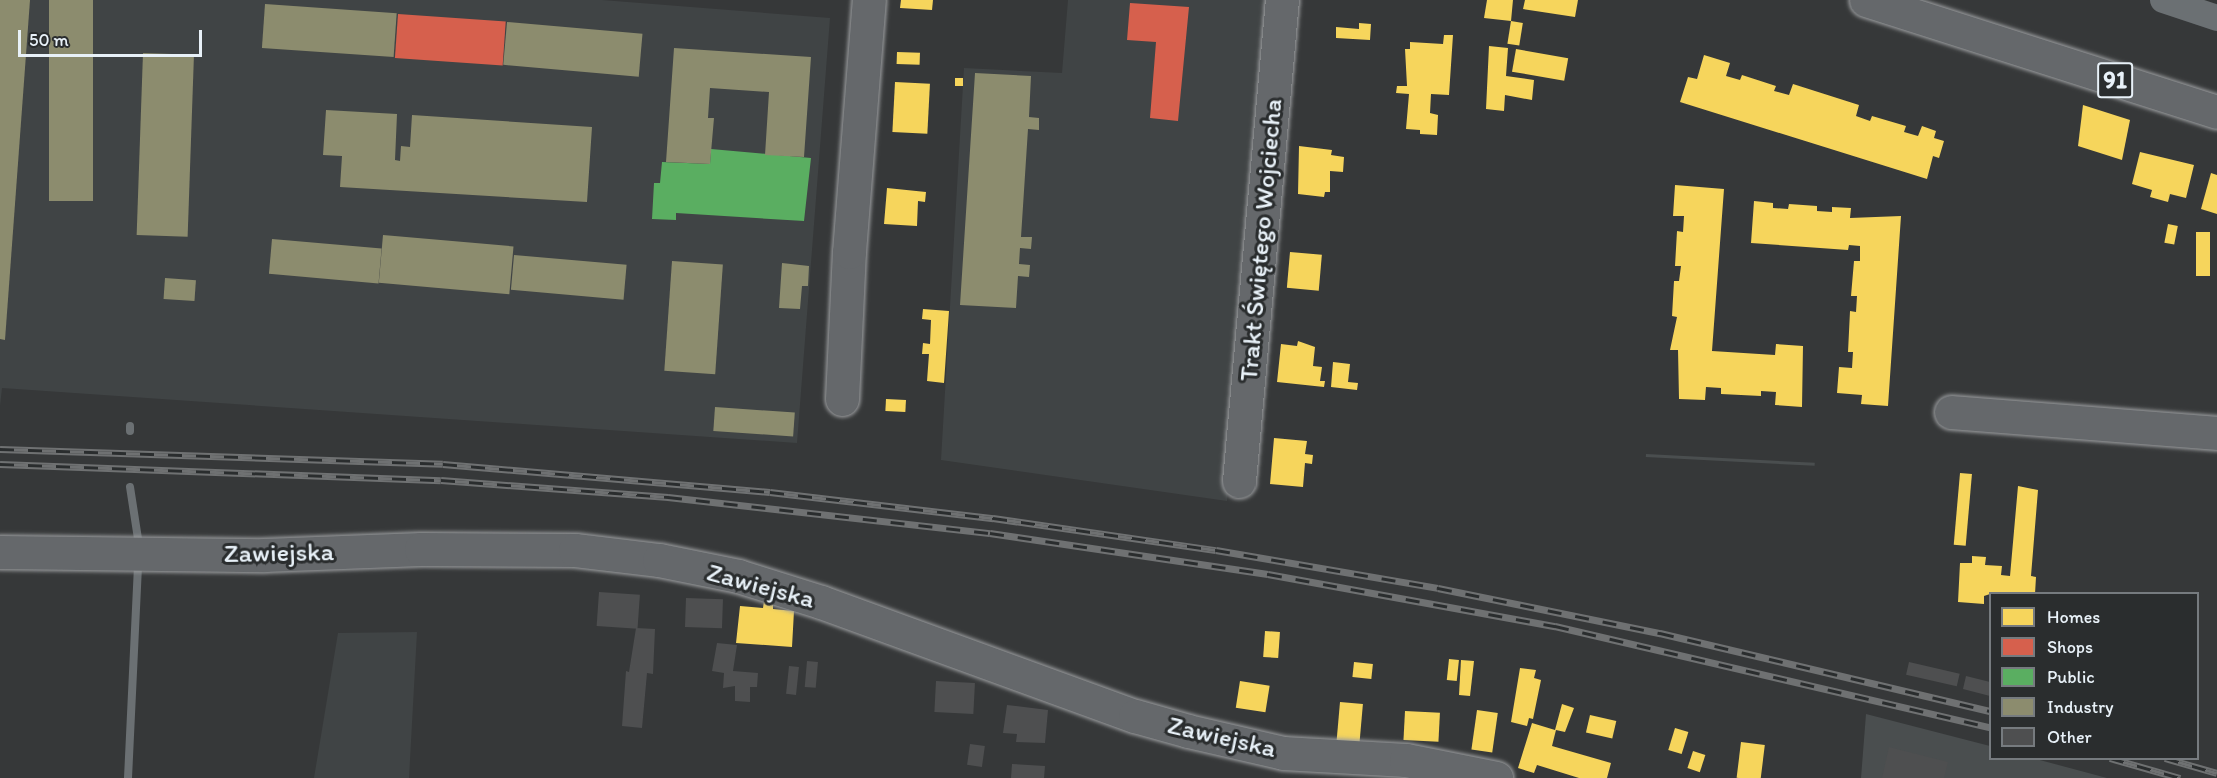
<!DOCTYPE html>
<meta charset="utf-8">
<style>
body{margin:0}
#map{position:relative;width:2217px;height:778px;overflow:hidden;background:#363839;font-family:Itim,sans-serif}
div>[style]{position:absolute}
.built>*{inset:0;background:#404445}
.green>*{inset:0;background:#4a4e4f;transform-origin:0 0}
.homes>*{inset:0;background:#f6d55c;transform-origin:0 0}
.shops>*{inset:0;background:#d6604d;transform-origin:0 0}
.public>*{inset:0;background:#5aae61}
.industry>*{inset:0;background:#8c8c6e;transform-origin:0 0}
.stream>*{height:8px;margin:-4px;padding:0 4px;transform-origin:4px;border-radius:4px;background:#6b7073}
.canal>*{height:26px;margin:-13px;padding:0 13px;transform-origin:13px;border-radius:13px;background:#6b7073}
.building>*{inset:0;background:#4e4f50;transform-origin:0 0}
.roads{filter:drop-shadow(0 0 2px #9b9d9f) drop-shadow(0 0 2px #9b9d9f)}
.minor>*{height:33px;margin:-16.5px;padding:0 16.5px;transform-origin:16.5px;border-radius:16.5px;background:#65686b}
.major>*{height:33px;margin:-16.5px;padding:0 16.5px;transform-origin:16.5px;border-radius:16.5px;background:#65686b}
.rail>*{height:7px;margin-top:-3.5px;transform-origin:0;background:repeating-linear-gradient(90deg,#2a2d2e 0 14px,#6f7172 0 28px);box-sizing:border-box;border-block:2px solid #6f7172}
span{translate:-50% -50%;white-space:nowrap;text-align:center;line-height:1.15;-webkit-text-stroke:6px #2a2d2e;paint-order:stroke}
.shield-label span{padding:2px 4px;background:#2a2d2e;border:2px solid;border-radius:4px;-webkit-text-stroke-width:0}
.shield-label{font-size:24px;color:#e8f1f8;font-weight:700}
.street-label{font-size:26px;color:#e8f1f8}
.legend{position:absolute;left:1989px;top:592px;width:210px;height:168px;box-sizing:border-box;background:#2a2d2e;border:2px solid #767b7f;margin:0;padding:8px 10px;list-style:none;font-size:18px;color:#e8f1f8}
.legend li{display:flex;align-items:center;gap:12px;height:30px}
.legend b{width:30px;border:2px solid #767b7f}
.scale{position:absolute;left:18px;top:30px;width:184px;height:27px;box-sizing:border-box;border:3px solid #e8f1f8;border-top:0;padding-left:8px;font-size:18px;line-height:21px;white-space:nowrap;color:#e8f1f8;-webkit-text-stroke:4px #2a2d2e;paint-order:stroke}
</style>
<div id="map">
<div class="built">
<i style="clip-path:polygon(0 0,602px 0,830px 18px,797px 443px,2px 388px,0 406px)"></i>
<i style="clip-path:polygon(1068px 0,1270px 0,1227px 501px,941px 460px,964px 68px,1062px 73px)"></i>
<i style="clip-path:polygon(417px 632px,409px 778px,314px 778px,338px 633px)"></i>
</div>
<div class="green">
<i style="left:1646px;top:454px;width:169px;height:3px;rotate:3deg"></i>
<i style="clip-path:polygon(1866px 714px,1990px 746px,1990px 758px,2036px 759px,2107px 778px,1861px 778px)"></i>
</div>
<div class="homes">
<i style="clip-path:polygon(901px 0,933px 0,932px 10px,900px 8px)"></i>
<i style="clip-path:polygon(1487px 0,1513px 0,1511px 21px,1484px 18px)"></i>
<i style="clip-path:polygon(1525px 0,1578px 0,1575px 17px,1523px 9px)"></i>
<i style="left:1511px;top:21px;width:12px;height:23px;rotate:9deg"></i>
<i style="clip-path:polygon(1359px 23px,1371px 24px,1370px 40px,1336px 38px,1336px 27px,1359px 29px)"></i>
<i style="clip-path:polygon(1444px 35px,1453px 35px,1449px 95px,1431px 94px,1430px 113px,1438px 115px,1437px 135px,1420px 134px,1420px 130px,1406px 129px,1409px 94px,1396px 93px,1397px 86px,1407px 86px,1405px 49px,1410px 49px,1410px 42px,1443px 44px)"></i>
<i style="clip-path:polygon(1489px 46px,1508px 48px,1506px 76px,1534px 80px,1532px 100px,1505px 95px,1504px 111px,1486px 109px)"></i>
<i style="left:1516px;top:49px;width:53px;height:23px;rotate:10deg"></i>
<i style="left:897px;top:52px;width:23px;height:12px;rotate:2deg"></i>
<i style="clip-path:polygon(1704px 55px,1730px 63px,1726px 76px,1740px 80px,1742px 75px,1776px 86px,1774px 91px,1789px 95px,1793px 84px,1859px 105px,1856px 116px,1870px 121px,1872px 116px,1906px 126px,1904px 132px,1918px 136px,1922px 126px,1936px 131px,1934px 138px,1944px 141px,1939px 158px,1933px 156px,1927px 179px,1680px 102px,1688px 77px,1697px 79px)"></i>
<i style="left:955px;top:78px;width:8px;height:8px"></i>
<i style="left:895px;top:82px;width:35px;height:50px;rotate:3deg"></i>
<i style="clip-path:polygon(2083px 105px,2130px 120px,2122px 160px,2078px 146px)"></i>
<i style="clip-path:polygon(1299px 146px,1332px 150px,1331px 155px,1344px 157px,1343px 172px,1330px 171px,1330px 192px,1325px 192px,1324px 197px,1298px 194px)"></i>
<i style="clip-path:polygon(2140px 152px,2194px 165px,2186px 198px,2170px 194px,2168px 202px,2150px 197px,2152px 190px,2132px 184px)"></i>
<i style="clip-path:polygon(2211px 173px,2217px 175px,2217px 214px,2201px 209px)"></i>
<i style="clip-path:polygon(1675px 185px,1724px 189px,1712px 351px,1775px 355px,1776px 344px,1803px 346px,1802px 407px,1775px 405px,1776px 392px,1761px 391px,1761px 396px,1721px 394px,1721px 388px,1706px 387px,1705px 400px,1679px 399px,1678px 350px,1670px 350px,1677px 317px,1672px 316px,1674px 281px,1679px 281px,1681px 266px,1675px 266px,1677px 231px,1683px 232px,1684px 216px,1673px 216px)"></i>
<i style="clip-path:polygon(887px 188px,926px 192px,925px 202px,918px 201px,917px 226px,884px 224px)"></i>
<i style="clip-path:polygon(1754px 201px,1773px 203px,1773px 208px,1788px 209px,1789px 204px,1817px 206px,1817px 211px,1832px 212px,1832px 207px,1851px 208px,1850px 218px,1901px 216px,1888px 406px,1861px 404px,1862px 395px,1837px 393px,1839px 367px,1852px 368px,1853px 352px,1848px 352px,1850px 311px,1856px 312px,1857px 296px,1851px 296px,1854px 261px,1860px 261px,1860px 246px,1849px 245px,1848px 250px,1751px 243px)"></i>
<i style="left:2168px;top:224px;width:10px;height:19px;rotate:11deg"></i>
<i style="left:2196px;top:232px;width:14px;height:44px"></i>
<i style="left:1290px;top:252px;width:32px;height:36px;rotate:5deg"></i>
<i style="clip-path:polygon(923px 309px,949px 311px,944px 383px,927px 381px,929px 354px,922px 354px,923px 343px,930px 344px,931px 320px,922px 319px)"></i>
<i style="clip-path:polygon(1298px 341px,1315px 347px,1313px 366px,1322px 367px,1320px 381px,1325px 381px,1324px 387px,1277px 382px,1281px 344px,1297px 346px)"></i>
<i style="clip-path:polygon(1333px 362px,1350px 364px,1348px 382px,1358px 383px,1357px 390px,1331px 387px)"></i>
<i style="left:886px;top:399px;width:20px;height:12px;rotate:3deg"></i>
<i style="clip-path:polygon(1274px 438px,1307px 441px,1305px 454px,1313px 455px,1312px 464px,1305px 463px,1303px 487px,1270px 484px)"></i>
<i style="left:1960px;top:473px;width:12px;height:72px;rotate:5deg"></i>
<i style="clip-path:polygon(2018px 486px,2038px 490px,2031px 576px,2036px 577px,2035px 594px,1990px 594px,1984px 596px,1984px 604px,1958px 602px,1960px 563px,1972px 563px,1972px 556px,1986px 557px,1985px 565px,2002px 566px,2001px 575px,2010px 576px)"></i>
<i style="clip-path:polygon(764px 601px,773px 601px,773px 609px,794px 611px,792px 647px,736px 643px,740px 606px,763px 608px)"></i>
<i style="left:1265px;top:631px;width:15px;height:26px;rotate:4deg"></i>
<i style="left:1449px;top:659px;width:10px;height:21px;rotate:6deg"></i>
<i style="clip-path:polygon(1461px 660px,1474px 661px,1470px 696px,1459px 695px)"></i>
<i style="left:1354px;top:662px;width:19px;height:15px;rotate:6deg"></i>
<i style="clip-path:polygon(1520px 668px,1536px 670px,1534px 678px,1541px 680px,1533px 719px,1529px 718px,1527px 726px,1511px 722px)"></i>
<i style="left:1240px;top:681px;width:30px;height:27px;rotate:9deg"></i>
<i style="left:1340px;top:702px;width:23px;height:43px;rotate:5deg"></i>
<i style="clip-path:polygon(1562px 704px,1574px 708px,1565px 732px,1556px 730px,1552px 746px,1611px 763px,1607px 778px,1579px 778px,1537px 765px,1534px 773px,1518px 768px,1532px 723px,1555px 730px)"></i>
<i style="left:1477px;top:710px;width:21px;height:40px;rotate:8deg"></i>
<i style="left:1405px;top:711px;width:35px;height:29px;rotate:3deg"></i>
<i style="left:1590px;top:715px;width:27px;height:18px;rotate:13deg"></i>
<i style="left:1675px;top:728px;width:14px;height:23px;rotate:17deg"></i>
<i style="left:1741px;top:742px;width:24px;height:36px;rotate:7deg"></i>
<i style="left:1693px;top:751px;width:13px;height:18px;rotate:18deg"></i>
</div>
<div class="shops">
<i style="clip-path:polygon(1130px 3px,1189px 7px,1178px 121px,1150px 118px,1156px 42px,1127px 40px)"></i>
<i style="left:398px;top:14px;width:108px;height:44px;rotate:4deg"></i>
</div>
<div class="public">
<i style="clip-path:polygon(711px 149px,811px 158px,804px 221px,676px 213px,676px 220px,652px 219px,654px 183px,660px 183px,662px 162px,710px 164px)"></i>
</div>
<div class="industry">
<i style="clip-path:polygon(0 0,30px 0,5px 340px,0 339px)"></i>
<i style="left:49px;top:0;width:44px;height:201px"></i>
<i style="left:265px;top:4px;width:132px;height:44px;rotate:4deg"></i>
<i style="left:507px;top:22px;width:136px;height:43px;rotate:5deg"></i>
<i style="clip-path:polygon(674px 48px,811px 57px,804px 157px,765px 155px,769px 92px,710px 88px,708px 118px,714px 118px,710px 164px,666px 162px)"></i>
<i style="left:143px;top:53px;width:51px;height:182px;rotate:2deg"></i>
<i style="clip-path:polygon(975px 73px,1031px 76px,1029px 117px,1039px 118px,1039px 130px,1028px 129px,1021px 237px,1032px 237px,1031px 249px,1020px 248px,1019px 264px,1030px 265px,1029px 277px,1018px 276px,1016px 308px,960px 305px)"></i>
<i style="clip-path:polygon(326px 110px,397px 114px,395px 160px,400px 161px,401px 146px,410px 147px,412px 115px,592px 127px,587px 202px,340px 187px,342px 156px,323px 155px)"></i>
<i style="left:383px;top:235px;width:131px;height:48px;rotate:5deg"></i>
<i style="left:272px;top:239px;width:110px;height:35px;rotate:5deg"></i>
<i style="left:514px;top:255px;width:113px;height:35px;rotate:5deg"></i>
<i style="left:672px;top:261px;width:51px;height:110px;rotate:4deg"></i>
<i style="clip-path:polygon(782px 263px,809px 266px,808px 286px,802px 286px,800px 309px,779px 308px)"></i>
<i style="left:165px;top:278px;width:31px;height:21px;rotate:4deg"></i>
<i style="left:715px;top:407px;width:80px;height:24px;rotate:4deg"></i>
</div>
<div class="stream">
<i style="left:130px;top:431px;width:5px;rotate:-90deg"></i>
<i style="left:130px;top:487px;width:59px;rotate:81.2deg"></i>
<i style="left:128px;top:778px;width:209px;rotate:-87.3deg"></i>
</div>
<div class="canal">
<i style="left:2163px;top:0;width:57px;rotate:18.4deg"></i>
</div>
<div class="building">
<i style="left:599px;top:592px;width:41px;height:34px;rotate:4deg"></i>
<i style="left:686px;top:598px;width:37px;height:29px;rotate:2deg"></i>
<i style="clip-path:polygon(636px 628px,655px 629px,653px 674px,647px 673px,642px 728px,622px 726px,626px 671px,629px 672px)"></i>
<i style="clip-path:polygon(717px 643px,737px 645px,733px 671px,758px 673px,757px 687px,750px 687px,750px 702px,735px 701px,735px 686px,723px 688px,724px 673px,712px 671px)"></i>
<i style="left:807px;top:661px;width:11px;height:26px;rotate:5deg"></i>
<i style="left:1909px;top:662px;width:52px;height:13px;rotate:13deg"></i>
<i style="left:789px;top:666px;width:10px;height:28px;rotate:6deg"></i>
<i style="clip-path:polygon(1966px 676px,1990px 682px,1990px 696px,1963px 689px)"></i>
<i style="left:936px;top:681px;width:39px;height:31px;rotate:3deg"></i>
<i style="clip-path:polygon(1007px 705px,1048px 710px,1045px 743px,1016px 742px,1017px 734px,1003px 733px)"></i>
<i style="left:970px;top:744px;width:15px;height:21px;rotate:8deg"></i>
<i style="clip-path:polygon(1889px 747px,1948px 762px,1944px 778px,1882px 778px)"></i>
<i style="clip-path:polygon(1012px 764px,1045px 766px,1044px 778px,1011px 778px)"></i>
</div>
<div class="roads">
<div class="minor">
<i style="left:842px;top:399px;width:147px;rotate:-87.3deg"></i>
<i style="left:849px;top:252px;width:253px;rotate:-85.5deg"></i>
<i style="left:1951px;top:412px;width:267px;rotate:4.5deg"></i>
<i style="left:1239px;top:481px;width:483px;rotate:-84.9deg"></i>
<i style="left:0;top:552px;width:264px;rotate:0.7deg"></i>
<i style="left:264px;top:555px;width:157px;rotate:-2.2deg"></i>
<i style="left:421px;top:549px;width:154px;rotate:0.4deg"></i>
<i style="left:575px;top:550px;width:85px;rotate:6.8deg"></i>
<i style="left:659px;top:560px;width:81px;rotate:11.4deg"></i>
<i style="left:738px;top:576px;width:87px;rotate:17.4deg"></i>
<i style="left:821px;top:602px;width:334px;rotate:20deg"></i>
<i style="left:1135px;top:716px;width:55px;rotate:15.8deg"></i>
<i style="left:1188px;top:731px;width:98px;rotate:13deg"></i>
<i style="left:1283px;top:753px;width:123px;rotate:3.3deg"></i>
<i style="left:1406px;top:760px;width:92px;rotate:11.3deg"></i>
</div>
<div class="major">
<i style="left:1866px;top:0;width:368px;rotate:17.7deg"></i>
</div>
</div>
<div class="rail">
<i style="left:0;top:449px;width:443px;rotate:1.9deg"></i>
<i style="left:443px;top:464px;width:328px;rotate:4.9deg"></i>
<i style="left:770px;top:492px;width:225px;rotate:6.7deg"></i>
<i style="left:993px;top:518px;width:225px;rotate:8.2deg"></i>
<i style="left:1216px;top:550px;width:225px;rotate:9.7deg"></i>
<i style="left:1438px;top:588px;width:227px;rotate:11.5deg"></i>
<i style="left:1660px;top:633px;width:339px;rotate:13.3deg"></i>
<i style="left:0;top:464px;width:441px;rotate:2.1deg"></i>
<i style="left:441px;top:480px;width:228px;rotate:4.3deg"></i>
<i style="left:668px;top:497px;width:324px;rotate:6.4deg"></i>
<i style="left:990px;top:533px;width:281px;rotate:8.4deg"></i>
<i style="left:1268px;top:574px;width:292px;rotate:10.3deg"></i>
<i style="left:1555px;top:626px;width:447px;rotate:13.1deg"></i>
<i style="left:2110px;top:758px;width:73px;rotate:15.9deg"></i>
<i style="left:2165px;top:758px;width:54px;rotate:16.1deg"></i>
</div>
<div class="shield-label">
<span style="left:2115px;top:80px">91</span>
</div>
<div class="street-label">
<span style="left:1261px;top:240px;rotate:-85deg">Trakt Świętego Wojciecha</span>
<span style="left:279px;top:553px;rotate:-1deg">Zawiejska</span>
<span style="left:761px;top:586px;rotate:15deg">Zawiejska</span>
<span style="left:1222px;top:737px;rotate:13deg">Zawiejska</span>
</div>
<ul class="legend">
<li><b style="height:16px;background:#f6d55c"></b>Homes</li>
<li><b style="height:16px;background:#d6604d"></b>Shops</li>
<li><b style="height:16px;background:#5aae61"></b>Public</li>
<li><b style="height:16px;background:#8c8c6e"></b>Industry</li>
<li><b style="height:16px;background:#4e4f50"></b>Other</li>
</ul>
<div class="scale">50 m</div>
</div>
